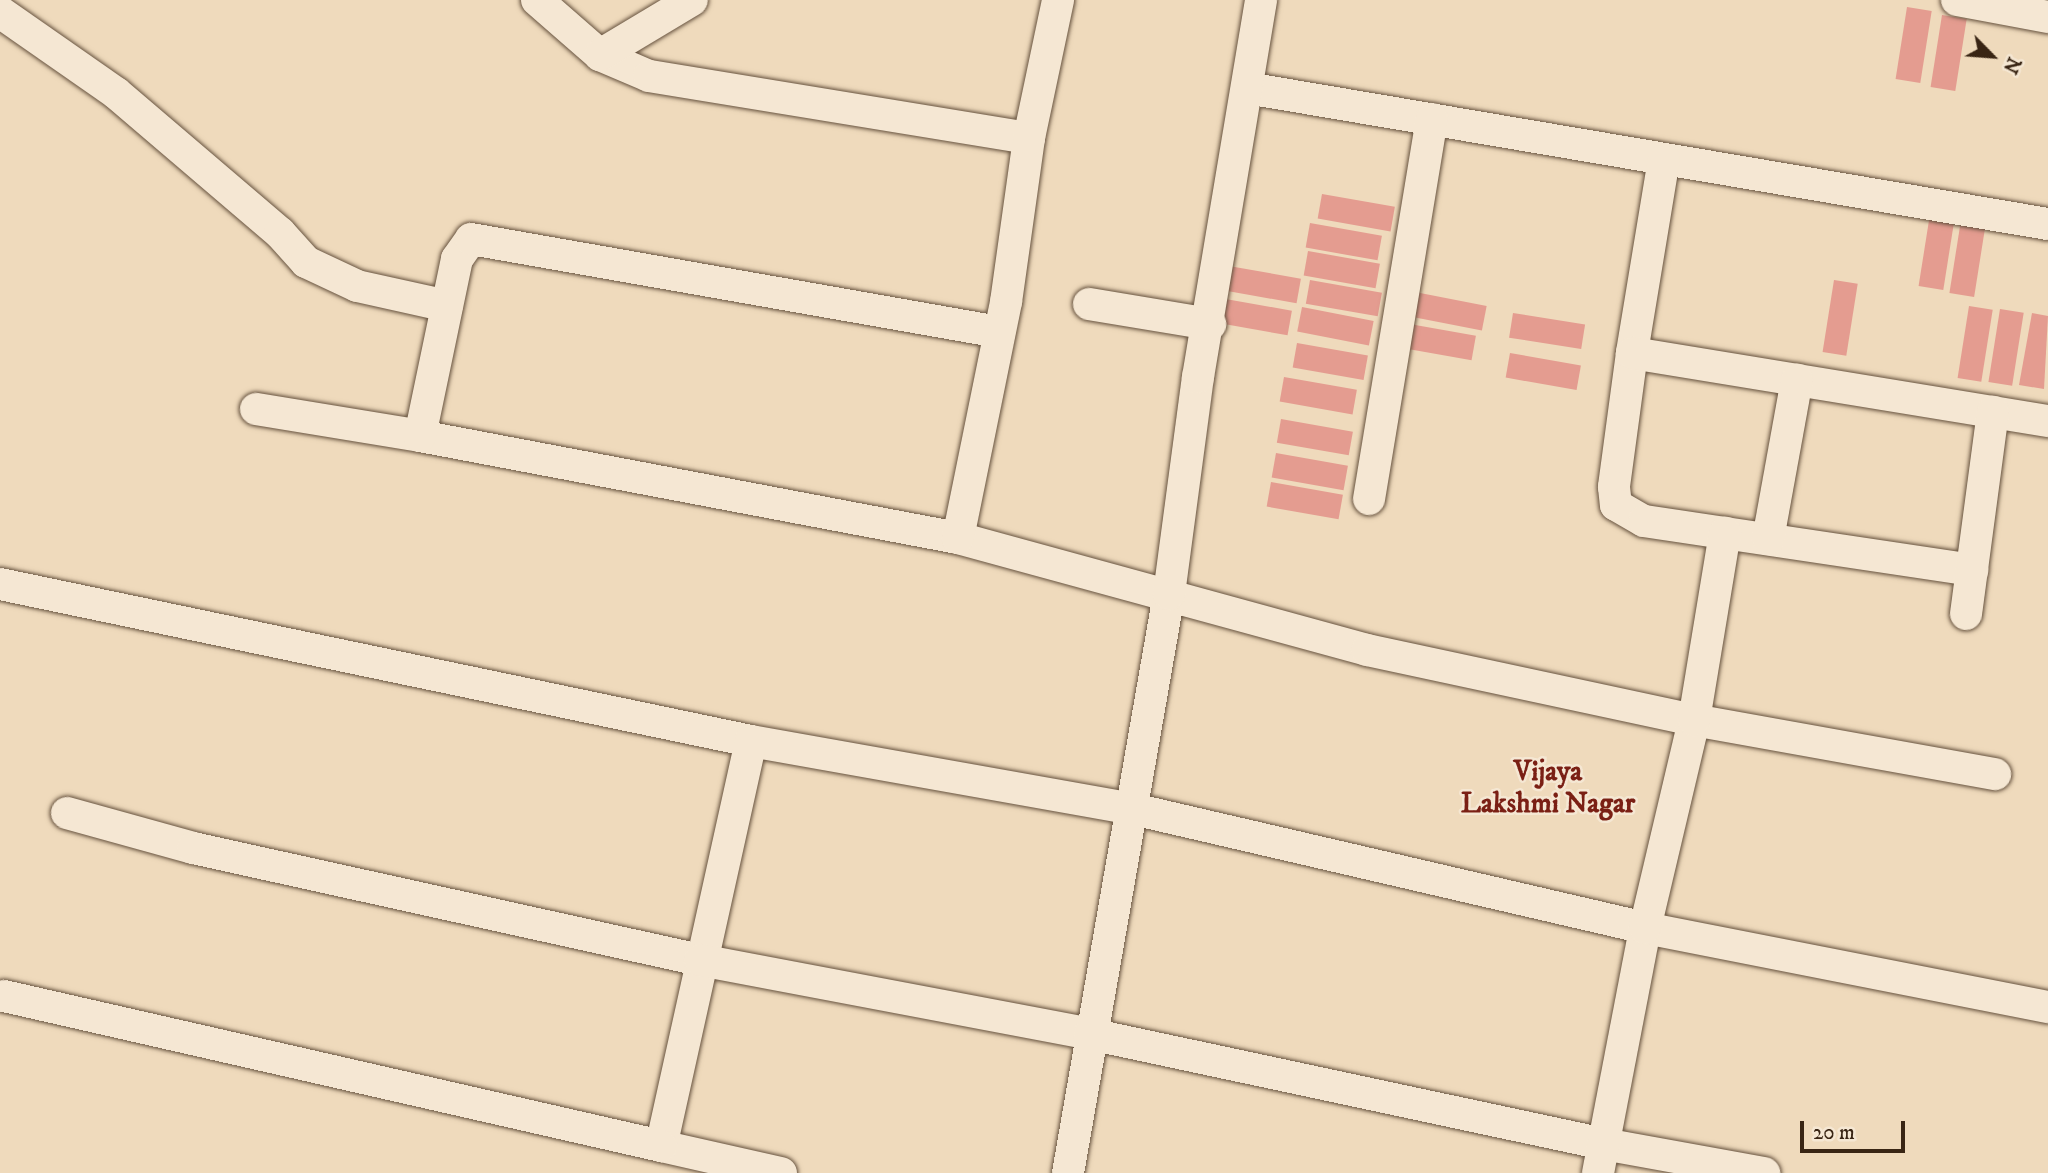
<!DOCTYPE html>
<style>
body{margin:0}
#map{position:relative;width:2048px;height:1173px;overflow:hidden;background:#efdabc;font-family:"IM FELL DW Pica",serif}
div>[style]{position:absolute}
.building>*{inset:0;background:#e49c90;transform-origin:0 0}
.roads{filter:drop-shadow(0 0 2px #66523e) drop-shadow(0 0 2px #66523e)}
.street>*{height:32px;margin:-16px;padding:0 16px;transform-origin:16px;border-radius:16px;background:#f5e7d3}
span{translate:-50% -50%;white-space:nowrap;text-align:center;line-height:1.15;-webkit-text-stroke:5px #f5e7d3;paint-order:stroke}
.neighbourhood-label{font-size:28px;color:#7a1f14;font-weight:700}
.north{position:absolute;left:1957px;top:21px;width:70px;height:70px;-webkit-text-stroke:5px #f5e7d3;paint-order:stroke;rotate:115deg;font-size:19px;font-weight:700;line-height:28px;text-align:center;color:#392514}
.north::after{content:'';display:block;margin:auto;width:24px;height:32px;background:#392514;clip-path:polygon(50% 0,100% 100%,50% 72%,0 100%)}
.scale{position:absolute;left:1800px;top:1121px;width:105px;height:32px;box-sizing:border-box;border:4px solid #392514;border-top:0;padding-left:9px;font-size:21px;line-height:24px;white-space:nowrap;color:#392514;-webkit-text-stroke:5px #f5e7d3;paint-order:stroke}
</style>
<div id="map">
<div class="building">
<i style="left:1907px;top:7px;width:25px;height:73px;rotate:9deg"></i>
<i style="left:1942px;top:15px;width:25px;height:73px;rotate:9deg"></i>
<i style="left:1322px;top:194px;width:74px;height:25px;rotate:10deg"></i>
<i style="left:1930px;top:214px;width:25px;height:73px;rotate:9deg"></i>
<i style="left:1961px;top:220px;width:25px;height:74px;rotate:9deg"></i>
<i style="left:1310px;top:223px;width:73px;height:25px;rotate:10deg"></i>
<i style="left:1308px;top:251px;width:73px;height:25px;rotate:10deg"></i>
<i style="left:1229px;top:266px;width:73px;height:25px;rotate:10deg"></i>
<i style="left:1310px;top:280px;width:73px;height:24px;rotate:10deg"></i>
<i style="left:1834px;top:280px;width:24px;height:73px;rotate:9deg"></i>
<i style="left:1415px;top:292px;width:73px;height:25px;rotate:11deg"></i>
<i style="left:1220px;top:298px;width:73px;height:25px;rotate:10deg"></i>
<i style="left:1969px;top:306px;width:24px;height:73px;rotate:9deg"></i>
<i style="left:1302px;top:307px;width:73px;height:25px;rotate:11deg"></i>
<i style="left:2000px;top:309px;width:24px;height:74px;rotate:9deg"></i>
<i style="left:1513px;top:313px;width:73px;height:25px;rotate:9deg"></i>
<i style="clip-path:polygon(2032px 313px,2048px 316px,2044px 389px,2019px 385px)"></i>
<i style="left:1404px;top:323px;width:73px;height:25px;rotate:10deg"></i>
<i style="left:1297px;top:343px;width:72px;height:25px;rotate:10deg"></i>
<i style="left:1510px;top:353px;width:72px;height:25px;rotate:10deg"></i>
<i style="left:1284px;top:377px;width:74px;height:25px;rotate:10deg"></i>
<i style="left:1281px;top:419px;width:73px;height:24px;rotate:10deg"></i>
<i style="left:1276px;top:453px;width:73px;height:25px;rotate:10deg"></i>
<i style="left:1271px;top:482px;width:73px;height:25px;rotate:10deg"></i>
</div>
<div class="roads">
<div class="street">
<i style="left:537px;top:0;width:84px;rotate:41.1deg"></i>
<i style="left:600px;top:55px;width:53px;rotate:23.2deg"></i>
<i style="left:649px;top:76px;width:385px;rotate:9.3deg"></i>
<i style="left:1957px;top:0;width:93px;rotate:10.6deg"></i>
<i style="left:0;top:12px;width:141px;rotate:34.9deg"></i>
<i style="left:116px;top:93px;width:216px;rotate:40.5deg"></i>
<i style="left:280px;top:233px;width:39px;rotate:48deg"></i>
<i style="left:306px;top:262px;width:56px;rotate:25.2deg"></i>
<i style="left:357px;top:286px;width:92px;rotate:12.5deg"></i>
<i style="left:600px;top:55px;width:107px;rotate:-30.9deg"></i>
<i style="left:1247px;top:88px;width:812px;rotate:9.64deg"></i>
<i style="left:1664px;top:159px;width:197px;rotate:99.4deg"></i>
<i style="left:1632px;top:353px;width:135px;rotate:97.7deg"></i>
<i style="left:1614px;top:487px;width:18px;rotate:84deg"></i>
<i style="left:1616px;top:505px;width:32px;rotate:30deg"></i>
<i style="left:1644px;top:521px;width:332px;rotate:8.5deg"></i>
<i style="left:1089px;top:304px;width:123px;rotate:9.4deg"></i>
<i style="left:1632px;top:353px;width:422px;rotate:9.3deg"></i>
<i style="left:256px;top:409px;width:166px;rotate:9.3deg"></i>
<i style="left:420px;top:436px;width:548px;rotate:10.74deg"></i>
<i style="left:958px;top:538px;width:424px;rotate:15.3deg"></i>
<i style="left:1367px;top:650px;width:334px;rotate:12.1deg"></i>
<i style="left:1694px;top:720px;width:306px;rotate:10.2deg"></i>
<i style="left:420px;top:436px;width:181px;rotate:-78.2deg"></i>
<i style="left:457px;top:259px;width:24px;rotate:-55deg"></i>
<i style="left:471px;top:239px;width:536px;rotate:9.99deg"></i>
<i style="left:1369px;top:499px;width:385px;rotate:-80.6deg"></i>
<i style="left:958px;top:538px;width:241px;rotate:-78.5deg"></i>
<i style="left:1006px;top:302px;width:166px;rotate:-82deg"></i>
<i style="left:1029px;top:138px;width:141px;rotate:-78.1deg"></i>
<i style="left:1768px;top:539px;width:162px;rotate:-79.7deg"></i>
<i style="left:0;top:584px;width:767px;rotate:11.81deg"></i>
<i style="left:751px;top:741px;width:388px;rotate:10.1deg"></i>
<i style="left:1133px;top:809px;width:526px;rotate:13.08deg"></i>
<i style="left:1645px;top:928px;width:411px;rotate:11.1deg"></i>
<i style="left:1966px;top:614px;width:204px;rotate:-82.4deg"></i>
<i style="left:751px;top:741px;width:415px;rotate:102.5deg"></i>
<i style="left:661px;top:1146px;width:123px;rotate:12.7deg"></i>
<i style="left:67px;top:813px;width:131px;rotate:15.5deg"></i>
<i style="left:193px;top:848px;width:519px;rotate:12.46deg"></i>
<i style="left:700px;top:960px;width:397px;rotate:10.7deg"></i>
<i style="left:1090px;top:1034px;width:526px;rotate:12.08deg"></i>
<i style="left:1604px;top:1144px;width:163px;rotate:10.3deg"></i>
<i style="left:4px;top:996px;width:674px;rotate:12.86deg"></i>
<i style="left:1068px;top:1173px;width:588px;rotate:-80.1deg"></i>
<i style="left:1169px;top:594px;width:219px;rotate:-82.4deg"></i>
<i style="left:1198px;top:377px;width:382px;rotate:-80.5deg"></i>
<i style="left:1598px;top:1173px;width:249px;rotate:-79.1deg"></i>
<i style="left:1645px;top:928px;width:214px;rotate:-76.7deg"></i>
<i style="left:1694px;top:720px;width:190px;rotate:-80.6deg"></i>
</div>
</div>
<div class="neighbourhood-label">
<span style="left:1548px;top:788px">Vijaya<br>Lakshmi Nagar</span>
</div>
<div class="north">N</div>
<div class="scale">20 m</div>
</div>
